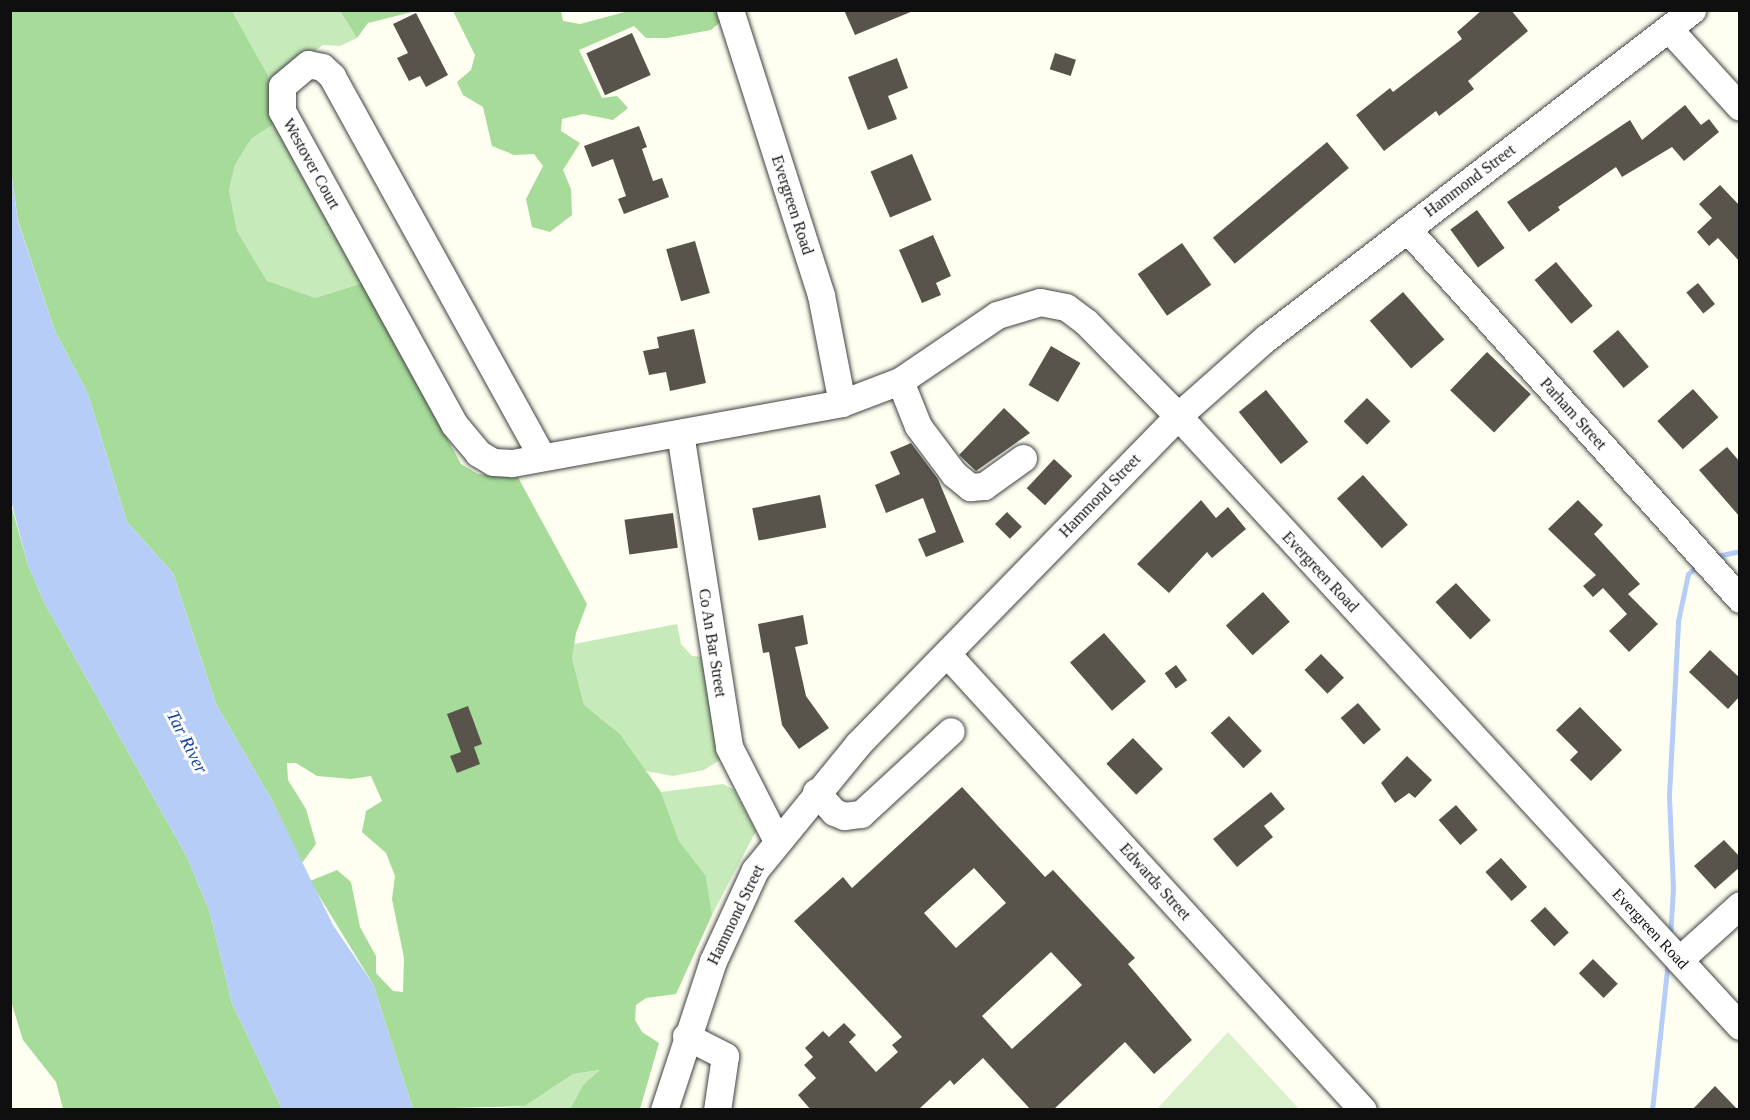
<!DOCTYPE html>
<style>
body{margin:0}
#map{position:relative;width:1750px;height:1120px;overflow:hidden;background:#fefff1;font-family:Georgia,serif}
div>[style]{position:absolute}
.green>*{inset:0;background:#c6eaba}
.forest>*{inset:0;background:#a6db99}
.pitch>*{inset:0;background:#dbf1cc}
.water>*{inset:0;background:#b5cdf7}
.stream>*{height:5px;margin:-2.5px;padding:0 2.5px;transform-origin:2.5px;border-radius:2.5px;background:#b5cdf7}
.building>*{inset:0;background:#58544b;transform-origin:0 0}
.roads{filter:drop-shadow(0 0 2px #424242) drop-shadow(0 0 2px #424242)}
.minor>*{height:27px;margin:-13.5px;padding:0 13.5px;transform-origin:13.5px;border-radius:13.5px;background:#fff}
span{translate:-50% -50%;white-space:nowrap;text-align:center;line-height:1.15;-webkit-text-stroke:6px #fff;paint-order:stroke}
.street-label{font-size:16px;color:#0f0f0f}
.water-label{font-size:18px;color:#1641a3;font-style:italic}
.frame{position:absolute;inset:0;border:12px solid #0f0f0f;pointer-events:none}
</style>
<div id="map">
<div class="green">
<i style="clip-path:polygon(232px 11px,340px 11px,357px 38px,340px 46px,323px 45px,271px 81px)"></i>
<i style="clip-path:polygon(280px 120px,363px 283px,315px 298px,291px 292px,267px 281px,237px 231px,229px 190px,235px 165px,251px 139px)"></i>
<i style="clip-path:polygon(677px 624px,681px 644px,692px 656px,702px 657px,720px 760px,704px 770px,673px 776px,646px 771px,620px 734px,584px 705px,572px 658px,574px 644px)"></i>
<i style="clip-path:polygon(723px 784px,734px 790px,756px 831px,712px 915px,706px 876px,679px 841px,661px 792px)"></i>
<i style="clip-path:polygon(601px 1070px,583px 1085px,570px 1109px,478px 1110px,525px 1106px,573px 1074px)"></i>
</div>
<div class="forest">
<i style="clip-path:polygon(632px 10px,723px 11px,725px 18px,711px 30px,667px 38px,646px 38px,634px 26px,579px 50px,602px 98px,617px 96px,628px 108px,613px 120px,583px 114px,562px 119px,561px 131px,580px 143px,563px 170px,571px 189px,572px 215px,550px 232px,532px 227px,526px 199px,543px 166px,534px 154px,514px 155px,492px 146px,483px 107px,463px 95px,457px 82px,471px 70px,475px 55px,453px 11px,561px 11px,563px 21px,580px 24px)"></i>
<i style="clip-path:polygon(10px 11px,232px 11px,271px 81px,280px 120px,251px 139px,235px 165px,229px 190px,237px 231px,267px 281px,315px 298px,363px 283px,461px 464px,478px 474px,493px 475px,514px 470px,587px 604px,576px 633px,572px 658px,584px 705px,620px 734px,661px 792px,679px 841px,706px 876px,712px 915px,676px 994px,646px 998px,636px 1005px,635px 1020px,642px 1032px,659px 1043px,640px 1109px,570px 1109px,583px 1085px,600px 1070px,573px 1074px,525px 1106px,413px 1109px,373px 984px,310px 881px,337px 870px,351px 882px,360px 927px,376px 956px,376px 973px,393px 991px,403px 992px,404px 958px,392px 899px,395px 876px,386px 853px,362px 832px,366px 811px,382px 801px,371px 776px,351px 779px,317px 776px,296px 763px,287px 763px,288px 780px,306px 809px,316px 844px,302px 863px,272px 800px,216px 704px,173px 573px,127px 522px,88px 394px,55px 331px,18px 221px,10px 165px)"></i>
<i style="clip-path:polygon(340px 11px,416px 11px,368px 23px,357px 38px)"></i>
<i style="clip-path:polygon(10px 501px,28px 565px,45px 604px,187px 857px,209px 910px,232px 1003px,282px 1109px,63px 1109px,56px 1082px,23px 1040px,10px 998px)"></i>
</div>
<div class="pitch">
<i style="clip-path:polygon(1228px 1032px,1299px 1109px,1157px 1109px)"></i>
</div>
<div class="water">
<i style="clip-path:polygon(10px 165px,18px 222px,55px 331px,88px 394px,127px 522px,173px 573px,216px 704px,272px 800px,333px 925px,373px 984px,413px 1109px,282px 1109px,232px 1003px,209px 910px,187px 857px,45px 604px,28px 565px,11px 501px)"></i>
</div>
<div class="stream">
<i style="left:1712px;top:557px;width:29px;rotate:-12deg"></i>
<i style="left:1670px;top:936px;width:48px;rotate:-86.4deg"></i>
<i style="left:1673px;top:888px;width:93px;rotate:-92.5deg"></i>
<i style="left:1669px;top:795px;width:174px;rotate:-87deg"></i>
<i style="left:1678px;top:621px;width:48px;rotate:-78deg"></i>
<i style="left:1688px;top:574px;width:15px;rotate:-42deg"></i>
<i style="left:1652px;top:1110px;width:151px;rotate:-83.9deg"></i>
</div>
<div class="building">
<i style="clip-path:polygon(844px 10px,913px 10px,913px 11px,855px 35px)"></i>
<i style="clip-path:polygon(1482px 10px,1511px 10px,1528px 31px,1468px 81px,1474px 89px,1439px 116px,1436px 111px,1384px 151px,1356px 115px,1390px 88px,1393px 92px,1462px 39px,1457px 32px)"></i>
<i style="clip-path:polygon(416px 13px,448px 75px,426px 87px,420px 76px,409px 81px,397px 58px,408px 53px,393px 24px)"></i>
<i style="left:632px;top:33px;width:46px;height:50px;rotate:66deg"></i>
<i style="left:1055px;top:53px;width:22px;height:17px;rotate:18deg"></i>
<i style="clip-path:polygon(897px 58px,908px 88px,888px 96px,897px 119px,868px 130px,848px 77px)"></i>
<i style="clip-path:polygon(1685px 105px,1701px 125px,1709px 119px,1719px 132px,1684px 161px,1672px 147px,1622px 177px,1616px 167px,1558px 207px,1560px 210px,1529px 232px,1507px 202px,1630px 120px,1642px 140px)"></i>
<i style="clip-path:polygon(639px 126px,647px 147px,642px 149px,653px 181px,662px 178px,669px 197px,624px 214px,618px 199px,626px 196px,613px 159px,592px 167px,584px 146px)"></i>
<i style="left:1327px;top:142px;width:34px;height:149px;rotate:50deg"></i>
<i style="left:912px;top:154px;width:50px;height:45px;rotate:67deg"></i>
<i style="clip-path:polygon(1720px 185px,1740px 206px,1740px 262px,1718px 238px,1709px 246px,1697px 232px,1712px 218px,1699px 204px)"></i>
<i style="left:1477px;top:210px;width:47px;height:33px;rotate:54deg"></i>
<i style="clip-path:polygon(933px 235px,951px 276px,936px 283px,941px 295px,922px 303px,899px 250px)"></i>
<i style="left:695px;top:241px;width:54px;height:30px;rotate:74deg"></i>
<i style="left:1182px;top:243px;width:51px;height:54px;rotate:55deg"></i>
<i style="left:1556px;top:262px;width:57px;height:28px;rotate:50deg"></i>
<i style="left:1698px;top:283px;width:27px;height:15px;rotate:51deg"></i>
<i style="left:1403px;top:292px;width:63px;height:44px;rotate:49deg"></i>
<i style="clip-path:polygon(694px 329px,706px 383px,670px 391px,666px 372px,649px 375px,643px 351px,659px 348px,657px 337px)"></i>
<i style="left:1618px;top:330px;width:48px;height:33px;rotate:50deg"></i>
<i style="left:1051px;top:346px;width:34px;height:45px;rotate:30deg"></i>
<i style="left:1487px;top:352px;width:61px;height:53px;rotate:44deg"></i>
<i style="left:1693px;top:389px;width:38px;height:48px;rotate:48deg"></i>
<i style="left:1266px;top:390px;width:67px;height:35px;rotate:51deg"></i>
<i style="left:1367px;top:398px;width:33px;height:33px;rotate:45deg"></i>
<i style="clip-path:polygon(1004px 408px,1030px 433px,976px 471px,959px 455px)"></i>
<i style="clip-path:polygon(911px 443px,938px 479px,964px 542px,926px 557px,918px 539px,936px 532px,923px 498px,886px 513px,875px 485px,900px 474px,890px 452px)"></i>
<i style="clip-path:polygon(1727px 447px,1740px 462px,1740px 517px,1699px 470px)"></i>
<i style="left:1054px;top:459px;width:25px;height:40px;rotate:43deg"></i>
<i style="left:1363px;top:475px;width:67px;height:35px;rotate:48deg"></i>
<i style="left:820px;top:495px;width:33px;height:69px;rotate:79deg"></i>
<i style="clip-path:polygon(1201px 500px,1216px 518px,1228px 507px,1246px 529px,1212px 558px,1207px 552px,1169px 593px,1137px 564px)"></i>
<i style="clip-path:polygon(1578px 500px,1603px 525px,1594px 534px,1640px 584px,1628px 594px,1658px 624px,1629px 652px,1609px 631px,1627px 614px,1603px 588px,1593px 597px,1583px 586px,1596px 575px,1548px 529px)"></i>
<i style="left:1007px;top:512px;width:21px;height:17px;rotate:45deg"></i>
<i style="left:673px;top:513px;width:35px;height:49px;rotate:82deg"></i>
<i style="left:1456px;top:583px;width:51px;height:28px;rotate:47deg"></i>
<i style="left:1263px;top:592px;width:40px;height:50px;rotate:48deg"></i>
<i style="clip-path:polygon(803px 615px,808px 644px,795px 647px,806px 696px,829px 728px,799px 749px,782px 725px,769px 652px,763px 653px,758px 624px)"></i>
<i style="left:1104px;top:633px;width:64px;height:45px;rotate:49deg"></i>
<i style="clip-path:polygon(1710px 650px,1740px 678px,1740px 696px,1728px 709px,1689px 672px)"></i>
<i style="left:1321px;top:654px;width:33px;height:23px;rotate:46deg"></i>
<i style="left:1176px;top:665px;width:19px;height:14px;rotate:54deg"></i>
<i style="left:1358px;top:703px;width:35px;height:23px;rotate:49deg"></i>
<i style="clip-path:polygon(468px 706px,482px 744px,474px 747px,480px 764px,457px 773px,450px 756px,461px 752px,447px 714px)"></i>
<i style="clip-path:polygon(1580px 707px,1622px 750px,1591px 781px,1570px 760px,1578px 752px,1556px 730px)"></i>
<i style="left:1229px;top:716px;width:48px;height:25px;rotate:47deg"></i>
<i style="left:1133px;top:738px;width:43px;height:37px;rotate:46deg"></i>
<i style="clip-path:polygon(1407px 756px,1432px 780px,1415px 798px,1409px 793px,1395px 803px,1381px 783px)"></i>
<i style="clip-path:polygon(evenodd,962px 787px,1045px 877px,1053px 870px,1135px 958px,1128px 964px,1192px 1040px,1154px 1074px,1125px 1042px,1053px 1110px,1031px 1110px,983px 1058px,954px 1085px,950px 1080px,918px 1110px,811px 1110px,798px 1095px,816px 1078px,804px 1065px,813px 1057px,805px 1048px,823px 1031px,829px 1037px,844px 1023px,856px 1035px,849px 1042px,876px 1072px,898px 1052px,892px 1045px,902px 1037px,794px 921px,843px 877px,852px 888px,962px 787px,974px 868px,1006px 903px,956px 948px,924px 913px,974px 868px,962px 787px,1051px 952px,1082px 985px,1012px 1049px,982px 1016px,1051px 952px)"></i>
<i style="clip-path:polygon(1271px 792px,1285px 809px,1264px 826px,1273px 837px,1237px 867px,1213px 839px)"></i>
<i style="left:1456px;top:805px;width:33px;height:23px;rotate:49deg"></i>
<i style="clip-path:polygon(1724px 840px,1740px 857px,1740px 867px,1715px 889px,1694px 866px)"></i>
<i style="left:1501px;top:858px;width:39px;height:21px;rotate:48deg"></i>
<i style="left:1545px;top:907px;width:35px;height:20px;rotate:47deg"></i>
<i style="left:1593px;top:959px;width:35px;height:20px;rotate:45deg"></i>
<i style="clip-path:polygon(1715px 1086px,1738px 1110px,1692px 1110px)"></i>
</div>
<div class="roads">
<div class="minor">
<i style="left:730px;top:10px;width:299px;rotate:72.3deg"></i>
<i style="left:821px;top:295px;width:110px;rotate:79deg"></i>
<i style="left:1669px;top:29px;width:105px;rotate:47.7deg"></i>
<i style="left:1407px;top:229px;width:498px;rotate:48deg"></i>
<i style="left:900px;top:381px;width:48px;rotate:68.2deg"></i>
<i style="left:918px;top:426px;width:60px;rotate:53.1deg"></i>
<i style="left:954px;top:474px;width:21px;rotate:39deg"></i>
<i style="left:970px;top:487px;width:14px;rotate:-4deg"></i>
<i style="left:984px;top:486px;width:48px;rotate:-35.7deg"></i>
<i style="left:680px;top:433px;width:318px;rotate:81.1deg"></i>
<i style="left:729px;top:747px;width:106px;rotate:62.9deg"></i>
<i style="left:541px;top:455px;width:433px;rotate:-118.9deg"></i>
<i style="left:332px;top:76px;width:13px;rotate:-138deg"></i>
<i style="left:322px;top:67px;width:14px;rotate:-168deg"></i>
<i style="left:308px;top:64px;width:34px;rotate:140deg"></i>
<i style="left:282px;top:86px;width:25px;rotate:90deg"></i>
<i style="left:282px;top:111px;width:357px;rotate:61.2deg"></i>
<i style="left:454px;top:424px;width:38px;rotate:50deg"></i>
<i style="left:478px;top:453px;width:17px;rotate:31deg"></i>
<i style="left:493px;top:462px;width:19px;rotate:3deg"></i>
<i style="left:512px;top:463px;width:335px;rotate:-10.3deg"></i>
<i style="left:842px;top:403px;width:62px;rotate:-20.8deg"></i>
<i style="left:900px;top:381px;width:117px;rotate:-34.2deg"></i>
<i style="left:997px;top:315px;width:45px;rotate:-16.8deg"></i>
<i style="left:1040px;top:302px;width:26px;rotate:11deg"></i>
<i style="left:1066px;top:307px;width:25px;rotate:37deg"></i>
<i style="left:1086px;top:322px;width:132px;rotate:45.6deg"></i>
<i style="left:1178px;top:416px;width:829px;rotate:47.35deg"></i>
<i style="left:947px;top:654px;width:617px;rotate:47.63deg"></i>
<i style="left:816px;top:792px;width:27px;rotate:48deg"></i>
<i style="left:834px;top:812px;width:11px;rotate:22deg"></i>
<i style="left:844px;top:816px;width:17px;rotate:-7deg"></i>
<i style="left:861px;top:814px;width:122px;rotate:-42.7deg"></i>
<i style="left:1679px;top:960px;width:82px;rotate:-42deg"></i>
<i style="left:686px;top:1036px;width:44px;rotate:27.1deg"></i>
<i style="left:725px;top:1056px;width:55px;rotate:98.4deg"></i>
<i style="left:664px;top:1110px;width:157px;rotate:-71.8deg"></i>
<i style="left:713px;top:961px;width:100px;rotate:-65.2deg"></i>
<i style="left:755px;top:870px;width:163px;rotate:-50.7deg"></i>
<i style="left:858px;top:744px;width:458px;rotate:-45.7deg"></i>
<i style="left:1178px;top:416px;width:118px;rotate:-41.6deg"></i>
<i style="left:1266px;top:338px;width:538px;rotate:-37.59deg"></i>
</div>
</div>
<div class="street-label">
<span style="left:311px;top:164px;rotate:61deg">Westover Court</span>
<span style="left:1470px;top:181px;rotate:-37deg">Hammond Street</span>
<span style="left:792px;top:205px;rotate:72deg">Evergreen Road</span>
<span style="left:1573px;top:414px;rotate:48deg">Parham Street</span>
<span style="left:1100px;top:496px;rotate:-46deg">Hammond Street</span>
<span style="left:1320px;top:572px;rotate:47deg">Evergreen Road</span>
<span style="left:712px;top:643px;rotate:81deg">Co An Bar Street</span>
<span style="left:1155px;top:882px;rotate:48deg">Edwards Street</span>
<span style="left:736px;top:915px;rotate:-64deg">Hammond Street</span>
<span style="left:1650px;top:929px;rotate:47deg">Evergreen Road</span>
</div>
<div class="water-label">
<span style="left:187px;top:742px;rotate:63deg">Tar River</span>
</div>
<div class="frame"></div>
</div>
